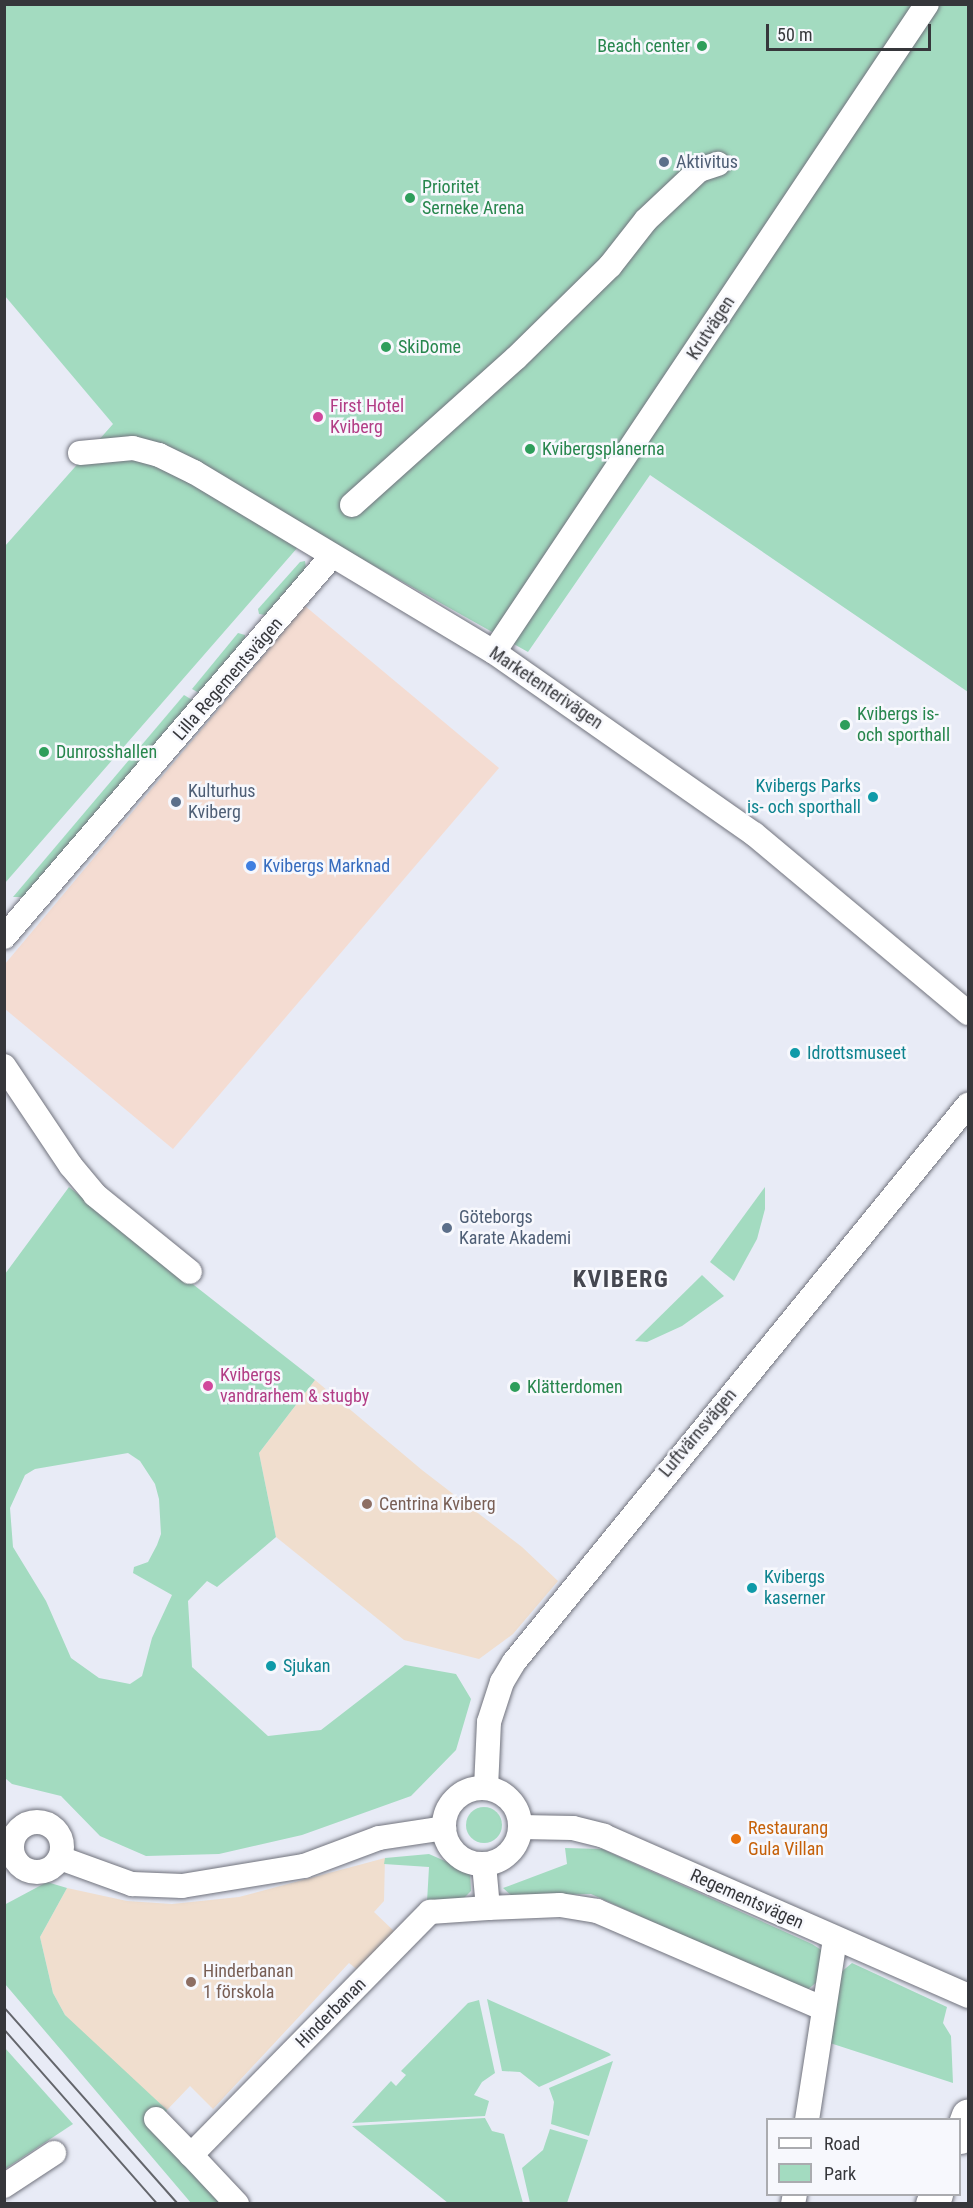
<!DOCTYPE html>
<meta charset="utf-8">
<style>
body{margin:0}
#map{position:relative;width:973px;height:2208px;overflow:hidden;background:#e8ebf6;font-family:"Roboto Condensed",sans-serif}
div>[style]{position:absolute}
.commercial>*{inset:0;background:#f4dcd2}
.education>*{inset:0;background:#f0dece}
.green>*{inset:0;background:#a3dbc0}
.round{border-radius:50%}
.roads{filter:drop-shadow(0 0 2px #71737d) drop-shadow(0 0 2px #71737d)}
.street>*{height:24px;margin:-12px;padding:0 12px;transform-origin:12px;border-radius:12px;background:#fff}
.street>.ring{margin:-12px;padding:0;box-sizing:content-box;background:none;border:24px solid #fff;border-radius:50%}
.secondary>*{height:33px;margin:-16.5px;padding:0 16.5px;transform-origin:16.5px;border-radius:16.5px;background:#fff}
.tram>*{height:1.5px;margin:-0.75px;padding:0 0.75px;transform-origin:0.75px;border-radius:0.75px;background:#64666c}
.dots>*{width:16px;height:16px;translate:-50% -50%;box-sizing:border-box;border:3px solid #f7f8fd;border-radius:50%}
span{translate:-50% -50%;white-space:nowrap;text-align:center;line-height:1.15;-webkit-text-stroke:5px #f7f8fd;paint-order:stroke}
.leisure-label{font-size:18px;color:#27864d}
.right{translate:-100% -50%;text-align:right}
.left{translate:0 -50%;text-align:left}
.service-label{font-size:18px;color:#4e5e75}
.street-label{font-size:18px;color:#36373b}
.hotel-label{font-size:18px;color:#b23c85}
.culture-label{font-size:18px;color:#0d838f}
.shop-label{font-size:18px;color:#366cbe}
.education-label{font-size:18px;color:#785e54}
.food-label{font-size:18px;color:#c56008}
.district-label{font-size:24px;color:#454750;font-weight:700;letter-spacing:1.5px}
.frame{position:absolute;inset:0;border:6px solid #36373b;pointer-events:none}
.legend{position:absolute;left:766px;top:2118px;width:195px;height:78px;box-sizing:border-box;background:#f7f8fd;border:2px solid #aaabaf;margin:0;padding:8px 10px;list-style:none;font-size:18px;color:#36373b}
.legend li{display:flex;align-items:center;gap:12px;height:30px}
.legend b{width:30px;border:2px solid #aaabaf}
.scale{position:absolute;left:766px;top:24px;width:165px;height:27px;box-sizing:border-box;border:3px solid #36373b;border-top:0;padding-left:8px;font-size:18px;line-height:21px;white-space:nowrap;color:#36373b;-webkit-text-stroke:4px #f7f8fd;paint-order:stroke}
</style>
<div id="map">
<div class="commercial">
<i style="clip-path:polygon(305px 606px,499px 768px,173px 1149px,5px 1009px,5px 964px)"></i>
</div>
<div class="education">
<i style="clip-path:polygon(315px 1380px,422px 1470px,522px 1547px,558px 1581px,513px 1634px,479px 1659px,404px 1640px,276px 1537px,259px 1453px)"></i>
<i style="clip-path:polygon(385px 1858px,384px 1901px,374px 1912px,396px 1933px,360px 1972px,349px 1963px,213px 2109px,190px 2086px,167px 2110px,85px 2037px,65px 2015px,53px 1993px,40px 1937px,67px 1888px,127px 1901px,172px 1904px,239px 1897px)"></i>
</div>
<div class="green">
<i style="clip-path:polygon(4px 5px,968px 5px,968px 692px,650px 475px,528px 652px,312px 531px,5px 883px,5px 546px,113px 424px,5px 296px)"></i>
<i style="clip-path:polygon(305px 561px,306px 568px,265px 615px,259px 614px,258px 609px,300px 562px)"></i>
<i style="clip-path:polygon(238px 633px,245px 635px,245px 642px,199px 693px,192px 689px)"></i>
<i style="clip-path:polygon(184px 695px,194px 701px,26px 897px,13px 897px)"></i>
<i style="clip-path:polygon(evenodd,69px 1187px,315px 1380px,259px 1453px,276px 1537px,217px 1587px,207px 1581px,188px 1601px,192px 1667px,268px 1736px,321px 1730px,405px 1665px,456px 1674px,471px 1699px,456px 1750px,411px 1796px,302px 1835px,219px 1854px,146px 1856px,100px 1836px,61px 1796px,12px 1784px,5px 1778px,5px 1274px,69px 1187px,128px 1453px,140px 1461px,155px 1484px,159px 1499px,161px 1534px,157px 1545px,148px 1562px,134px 1567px,133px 1573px,172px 1595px,152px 1638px,142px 1676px,130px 1684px,99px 1678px,71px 1658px,46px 1601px,13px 1547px,10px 1508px,25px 1475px,35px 1469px,128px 1453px)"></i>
<i style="clip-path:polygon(765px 1187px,765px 1209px,757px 1239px,734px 1281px,710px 1262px)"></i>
<i style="clip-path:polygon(702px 1275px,724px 1296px,682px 1326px,647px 1342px,635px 1341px)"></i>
<i class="round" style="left:466px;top:1807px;width:36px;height:36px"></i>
<i style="clip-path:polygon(565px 1848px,602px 1849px,812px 1944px,823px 1951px,818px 1981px,806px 1991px,591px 1894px,512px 1896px,503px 1888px,567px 1864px)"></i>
<i style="clip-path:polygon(429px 1854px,470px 1872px,471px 1891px,463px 1899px,427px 1902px,429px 1867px,384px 1864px,385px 1858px)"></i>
<i style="clip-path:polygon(47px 1882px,67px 1888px,40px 1937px,53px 1993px,65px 2015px,167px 2110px,157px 2133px,221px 2203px,191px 2203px,5px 1984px,4px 1905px)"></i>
<i style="clip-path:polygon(852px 1963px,947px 2007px,943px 2023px,951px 2036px,953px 2083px,830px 2043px,840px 1973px)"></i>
<i style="clip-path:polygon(487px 1999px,609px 2053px,611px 2055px,539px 2087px,520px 2072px,502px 2071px)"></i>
<i style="clip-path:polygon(479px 2000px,495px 2073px,482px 2082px,474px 2095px,489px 2101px,485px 2116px,352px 2123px,391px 2081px,396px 2086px,406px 2075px,401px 2071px,468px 2003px)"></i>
<i style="clip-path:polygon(5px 2048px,73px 2124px,5px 2169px,4px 2169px)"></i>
<i style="clip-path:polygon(613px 2061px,589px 2136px,551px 2124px,554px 2102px,549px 2088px)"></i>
<i style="clip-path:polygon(485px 2118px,492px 2131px,504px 2134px,523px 2203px,448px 2203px,352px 2126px)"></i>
<i style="clip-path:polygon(550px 2129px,588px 2140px,567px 2203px,530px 2203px,522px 2168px,543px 2150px)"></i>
</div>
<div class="roads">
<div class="street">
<i style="left:80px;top:453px;width:53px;rotate:-5.4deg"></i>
<i style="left:133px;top:448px;width:27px;rotate:15deg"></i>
<i style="left:159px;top:455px;width:39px;rotate:26deg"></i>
<i style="left:194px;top:472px;width:350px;rotate:31deg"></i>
<i style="left:494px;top:652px;width:317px;rotate:35deg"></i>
<i style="left:754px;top:834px;width:279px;rotate:39.9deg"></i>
<i style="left:352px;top:505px;width:220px;rotate:-41.9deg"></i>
<i style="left:516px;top:358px;width:132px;rotate:-44.4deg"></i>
<i style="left:610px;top:266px;width:58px;rotate:-52deg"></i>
<i style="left:646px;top:220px;width:73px;rotate:-43.3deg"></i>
<i style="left:699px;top:170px;width:20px;rotate:-18deg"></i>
<i style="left:494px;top:652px;width:779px;rotate:-56.25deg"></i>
<i style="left:4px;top:937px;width:503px;rotate:-49.28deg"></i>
<i style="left:4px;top:1066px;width:120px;rotate:56.2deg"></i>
<i style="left:71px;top:1166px;width:38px;rotate:50deg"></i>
<i style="left:95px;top:1195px;width:122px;rotate:39deg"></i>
<i class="ring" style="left:444px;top:1788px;width:52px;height:52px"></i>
<i style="left:486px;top:1788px;width:66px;rotate:-87.4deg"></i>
<i style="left:489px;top:1722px;width:42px;rotate:-72deg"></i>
<i style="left:502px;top:1682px;width:23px;rotate:-59deg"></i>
<i style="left:514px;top:1662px;width:719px;rotate:-50.82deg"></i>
<i class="ring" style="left:12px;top:1822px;width:26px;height:26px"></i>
<i style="left:521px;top:1827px;width:52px;rotate:1.1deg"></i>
<i style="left:573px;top:1828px;width:32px;rotate:14deg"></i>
<i style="left:604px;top:1836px;width:398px;rotate:23.7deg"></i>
<i style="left:60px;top:1858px;width:77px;rotate:19.9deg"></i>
<i style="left:132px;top:1884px;width:50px;rotate:2.3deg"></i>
<i style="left:182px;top:1886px;width:124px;rotate:-9.3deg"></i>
<i style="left:304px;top:1866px;width:80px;rotate:-20.5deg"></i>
<i style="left:379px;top:1838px;width:66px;rotate:-8.7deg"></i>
<i style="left:488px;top:1908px;width:72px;rotate:-2.4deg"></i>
<i style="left:560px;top:1905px;width:37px;rotate:9deg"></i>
<i style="left:597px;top:1911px;width:245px;rotate:23.3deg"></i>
<i style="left:156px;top:2119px;width:50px;rotate:45.8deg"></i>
<i style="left:807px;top:2120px;width:183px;rotate:-81.2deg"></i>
<i style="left:4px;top:2186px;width:60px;rotate:-33.4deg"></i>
<i style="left:237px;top:2204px;width:67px;rotate:-133.2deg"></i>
<i style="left:191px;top:2155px;width:341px;rotate:-45.5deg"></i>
<i style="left:430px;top:1912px;width:58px;rotate:-3.9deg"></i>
<i style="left:488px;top:1908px;width:44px;rotate:-95.2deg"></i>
<i style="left:793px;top:2204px;width:10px;rotate:-79deg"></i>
</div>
<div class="secondary">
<i style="left:960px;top:2137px;width:23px;rotate:-70deg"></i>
<i style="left:932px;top:2204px;width:11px;rotate:-68deg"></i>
</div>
</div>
<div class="tram">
<i style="left:4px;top:2007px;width:263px;rotate:48.5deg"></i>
<i style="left:4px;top:2029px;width:233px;rotate:48.7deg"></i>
</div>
<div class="dots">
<i style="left:702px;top:46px;background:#2e9e5b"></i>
<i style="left:664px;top:162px;background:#5c6f8a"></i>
<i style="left:410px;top:198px;background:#2e9e5b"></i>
<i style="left:386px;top:347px;background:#2e9e5b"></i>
<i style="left:318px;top:417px;background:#d1479c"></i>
<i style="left:530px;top:449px;background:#2e9e5b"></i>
<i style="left:845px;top:725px;background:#2e9e5b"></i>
<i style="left:44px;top:752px;background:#2e9e5b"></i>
<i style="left:873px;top:797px;background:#0f9aa8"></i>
<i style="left:176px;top:802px;background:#5c6f8a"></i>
<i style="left:251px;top:866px;background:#3f7fe0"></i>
<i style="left:795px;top:1053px;background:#0f9aa8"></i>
<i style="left:447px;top:1228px;background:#5c6f8a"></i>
<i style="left:208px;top:1386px;background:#d1479c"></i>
<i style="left:515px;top:1387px;background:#2e9e5b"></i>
<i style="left:367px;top:1504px;background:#8d6e63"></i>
<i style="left:752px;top:1588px;background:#0f9aa8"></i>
<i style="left:271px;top:1666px;background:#0f9aa8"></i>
<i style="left:736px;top:1839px;background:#e8710a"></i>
<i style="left:191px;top:1982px;background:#8d6e63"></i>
</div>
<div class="leisure-label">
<span class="right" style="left:690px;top:46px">Beach center</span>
<span class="left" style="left:422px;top:198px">Prioritet<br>Serneke Arena</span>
<span class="left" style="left:398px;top:347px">SkiDome</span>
<span class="left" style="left:542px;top:449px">Kvibergsplanerna</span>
<span class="left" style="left:857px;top:725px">Kvibergs is-<br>och sporthall</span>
<span class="left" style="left:56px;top:752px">Dunrosshallen</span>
<span class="left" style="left:527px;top:1387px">Klätterdomen</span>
</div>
<div class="service-label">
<span class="left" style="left:676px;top:162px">Aktivitus</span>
<span class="left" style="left:188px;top:802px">Kulturhus<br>Kviberg</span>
<span class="left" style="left:459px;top:1228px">Göteborgs<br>Karate Akademi</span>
</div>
<div class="street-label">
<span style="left:711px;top:328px;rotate:-57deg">Krutvägen</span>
<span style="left:228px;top:679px;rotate:-49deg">Lilla Regementsvägen</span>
<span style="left:546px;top:688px;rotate:34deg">Marketenterivägen</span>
<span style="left:698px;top:1433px;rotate:-50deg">Luftvärnsvägen</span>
<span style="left:747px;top:1899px;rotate:24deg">Regementsvägen</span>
<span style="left:331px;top:2013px;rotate:-45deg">Hinderbanan</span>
</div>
<div class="hotel-label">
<span class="left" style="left:330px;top:417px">First Hotel<br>Kviberg</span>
<span class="left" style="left:220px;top:1386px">Kvibergs<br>vandrarhem &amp; stugby</span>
</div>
<div class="culture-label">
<span class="right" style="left:861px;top:797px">Kvibergs Parks<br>is- och sporthall</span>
<span class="left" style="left:807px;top:1053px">Idrottsmuseet</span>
<span class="left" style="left:764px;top:1588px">Kvibergs<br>kaserner</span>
<span class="left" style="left:283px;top:1666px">Sjukan</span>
</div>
<div class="shop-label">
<span class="left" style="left:263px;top:866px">Kvibergs Marknad</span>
</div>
<div class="education-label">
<span class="left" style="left:379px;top:1504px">Centrina Kviberg</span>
<span class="left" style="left:203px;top:1982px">Hinderbanan<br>1 förskola</span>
</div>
<div class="food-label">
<span class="left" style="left:748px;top:1839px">Restaurang<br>Gula Villan</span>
</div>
<div class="district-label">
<span style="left:621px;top:1280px">KVIBERG</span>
</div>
<div class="frame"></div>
<ul class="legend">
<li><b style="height:8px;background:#fff"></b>Road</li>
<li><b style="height:16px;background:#a3dbc0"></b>Park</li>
</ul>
<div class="scale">50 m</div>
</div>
